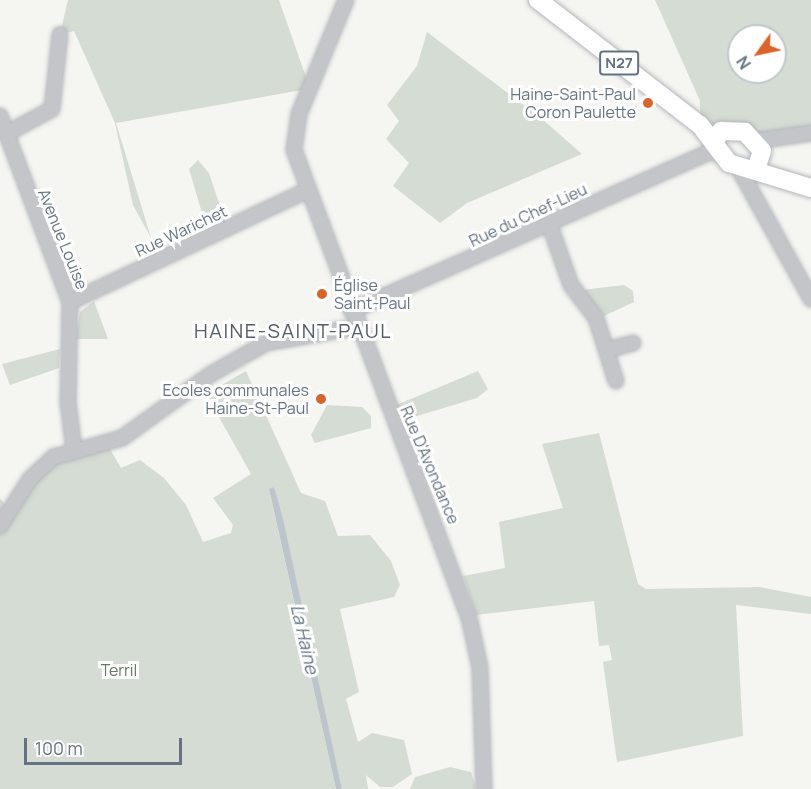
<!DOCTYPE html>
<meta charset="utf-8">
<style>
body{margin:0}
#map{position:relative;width:811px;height:789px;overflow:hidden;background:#f5f5f1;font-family:Manrope,sans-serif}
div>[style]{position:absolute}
.green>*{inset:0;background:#d5dcd3}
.water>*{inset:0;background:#bcc5cb}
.roads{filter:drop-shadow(0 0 2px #b3b7bb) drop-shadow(0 0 2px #b3b7bb)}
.minor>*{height:14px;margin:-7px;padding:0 7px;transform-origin:7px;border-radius:7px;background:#c3c5c9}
.major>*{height:18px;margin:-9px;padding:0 9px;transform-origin:9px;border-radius:9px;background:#fff}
.dots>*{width:16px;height:16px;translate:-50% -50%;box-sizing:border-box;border:3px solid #fff;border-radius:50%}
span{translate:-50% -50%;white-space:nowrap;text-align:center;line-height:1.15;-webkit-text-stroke:6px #fff;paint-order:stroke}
.shield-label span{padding:2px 4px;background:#fff;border:2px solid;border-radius:4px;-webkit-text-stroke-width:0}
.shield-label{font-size:15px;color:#657281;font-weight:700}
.poi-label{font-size:16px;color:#657281}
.right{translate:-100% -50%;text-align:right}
.left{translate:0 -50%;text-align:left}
.street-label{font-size:16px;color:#657281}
.park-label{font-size:16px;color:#667964}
.water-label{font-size:18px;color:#61737e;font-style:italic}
.quarter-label{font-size:20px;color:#535c66;letter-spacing:1.5px}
.north{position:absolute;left:727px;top:24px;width:60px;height:60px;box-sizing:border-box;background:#fff;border:2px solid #c1c7cd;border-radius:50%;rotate:237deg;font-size:16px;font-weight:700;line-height:24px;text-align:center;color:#657281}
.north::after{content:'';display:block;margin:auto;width:21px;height:27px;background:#db632b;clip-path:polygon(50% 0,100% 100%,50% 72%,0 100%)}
.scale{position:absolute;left:24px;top:738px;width:158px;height:27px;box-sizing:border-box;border:3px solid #657281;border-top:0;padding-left:8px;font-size:18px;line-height:21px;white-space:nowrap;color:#657281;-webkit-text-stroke:4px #fff;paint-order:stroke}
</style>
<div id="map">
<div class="green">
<i style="clip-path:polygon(68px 0,279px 0,307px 80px,302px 90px,116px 123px,151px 238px,133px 205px,115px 123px,74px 31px,60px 34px)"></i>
<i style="clip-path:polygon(evenodd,655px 0,811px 0,811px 133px,776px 136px,700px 125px,700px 101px,655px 0,739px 36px,775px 36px,775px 72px,739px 72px,739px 36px)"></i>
<i style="clip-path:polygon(427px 32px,542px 119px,582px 154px,467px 203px,440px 223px,393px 186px,409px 163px,386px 139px,399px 121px,387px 105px,417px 66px)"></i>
<i style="clip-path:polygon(198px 160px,209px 173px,225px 221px,207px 230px,189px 169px)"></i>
<i style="clip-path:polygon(624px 285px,633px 291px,634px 302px,604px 316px,582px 290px)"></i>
<i style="clip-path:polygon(94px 301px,108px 339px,76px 339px,80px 312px)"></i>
<i style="clip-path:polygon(60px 349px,59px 368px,10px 385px,2px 364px)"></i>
<i style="clip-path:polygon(246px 371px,301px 493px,325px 501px,338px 536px,370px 535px,391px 561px,400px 585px,394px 597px,340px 609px,359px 692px,346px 699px,358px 742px,372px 733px,404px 740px,412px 774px,393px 787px,380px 787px,366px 775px,368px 789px,342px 789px,274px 487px,269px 490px,336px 789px,0 789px,0 498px,9px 510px,39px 469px,107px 444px,121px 468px,140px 460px,164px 478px,186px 505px,203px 542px,231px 533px,233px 525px,213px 498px,251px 474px,206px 394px)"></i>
<i style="clip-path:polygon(478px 371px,488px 389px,477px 398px,400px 421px,394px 406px)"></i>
<i style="clip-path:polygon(327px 405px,362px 407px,371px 416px,371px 428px,315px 443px,311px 435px)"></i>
<i style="clip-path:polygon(599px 433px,638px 584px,646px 589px,760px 587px,811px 597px,811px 614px,736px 605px,743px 736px,617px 762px,603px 662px,612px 660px,609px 645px,599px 646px,594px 601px,476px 615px,463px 576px,505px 568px,499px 522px,563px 508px,542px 444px)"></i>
<i style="clip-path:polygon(450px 767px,471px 772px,476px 789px,410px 789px,415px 777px)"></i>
</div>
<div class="water">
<i style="clip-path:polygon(274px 487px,283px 519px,342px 789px,336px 789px,269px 489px)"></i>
</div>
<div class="roads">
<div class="minor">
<i style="left:346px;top:0;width:123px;rotate:112.4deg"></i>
<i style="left:299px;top:114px;width:36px;rotate:98deg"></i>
<i style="left:294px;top:150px;width:499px;rotate:69.5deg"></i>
<i style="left:469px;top:617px;width:52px;rotate:77.8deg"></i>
<i style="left:480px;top:668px;width:121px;rotate:88.1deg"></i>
<i style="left:0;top:116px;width:199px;rotate:69.4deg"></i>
<i style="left:70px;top:302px;width:100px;rotate:91.1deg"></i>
<i style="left:68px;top:402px;width:48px;rotate:82.9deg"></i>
<i style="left:6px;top:134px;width:52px;rotate:-28.5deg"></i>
<i style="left:52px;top:109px;width:75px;rotate:-83.9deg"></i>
<i style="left:755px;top:141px;width:57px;rotate:-8.1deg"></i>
<i style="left:739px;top:169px;width:149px;rotate:61deg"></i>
<i style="left:549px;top:223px;width:66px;rotate:70.5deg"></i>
<i style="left:571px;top:285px;width:41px;rotate:52.9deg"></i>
<i style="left:596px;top:318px;width:66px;rotate:72.4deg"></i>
<i style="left:70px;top:302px;width:261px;rotate:-25.2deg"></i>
<i style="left:351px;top:311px;width:392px;rotate:-23.9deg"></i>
<i style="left:709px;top:152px;width:10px;rotate:11deg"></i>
<i style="left:607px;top:350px;width:27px;rotate:-15deg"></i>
<i style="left:0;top:526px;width:56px;rotate:-57.4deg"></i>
<i style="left:30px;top:479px;width:33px;rotate:-43deg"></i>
<i style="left:54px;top:457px;width:71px;rotate:-15.6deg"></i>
<i style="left:122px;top:438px;width:110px;rotate:-35.7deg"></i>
<i style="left:211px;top:374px;width:63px;rotate:-29.4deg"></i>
<i style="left:266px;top:343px;width:92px;rotate:-10deg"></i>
</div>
<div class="major">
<i style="left:538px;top:0;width:205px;rotate:37.7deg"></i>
<i style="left:700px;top:125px;width:48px;rotate:52.7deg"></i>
<i style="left:729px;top:163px;width:86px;rotate:17deg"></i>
<i style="left:714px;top:143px;width:14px;rotate:-60deg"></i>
<i style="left:721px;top:131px;width:24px;rotate:2deg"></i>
<i style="left:745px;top:132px;width:25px;rotate:48deg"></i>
<i style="left:762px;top:151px;width:19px;rotate:108deg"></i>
</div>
</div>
<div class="dots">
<i style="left:648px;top:103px;background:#db632b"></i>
<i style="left:322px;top:294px;background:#db632b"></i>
<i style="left:321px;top:399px;background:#db632b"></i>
</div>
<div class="shield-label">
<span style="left:619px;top:63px">N27</span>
</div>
<div class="poi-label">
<span class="right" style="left:636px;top:103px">Haine-Saint-Paul<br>Coron Paulette</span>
<span class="left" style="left:334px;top:294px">Église<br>Saint-Paul</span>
<span class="right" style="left:309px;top:399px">Ecoles communales<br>Haine-St-Paul</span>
</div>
<div class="street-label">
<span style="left:528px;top:215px;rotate:-25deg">Rue du Chef-Lieu</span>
<span style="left:181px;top:231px;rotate:-25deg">Rue Warichet</span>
<span style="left:63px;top:239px;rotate:68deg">Avenue Louise</span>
<span style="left:430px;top:465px;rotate:67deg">Rue D'Avondance</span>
</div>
<div class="park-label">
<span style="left:119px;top:670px">Terril</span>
</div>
<div class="water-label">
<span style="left:305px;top:639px;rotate:77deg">La Haine</span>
</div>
<div class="quarter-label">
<span style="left:293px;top:330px">HAINE-SAINT-PAUL</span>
</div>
<div class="north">N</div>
<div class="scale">100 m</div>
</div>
